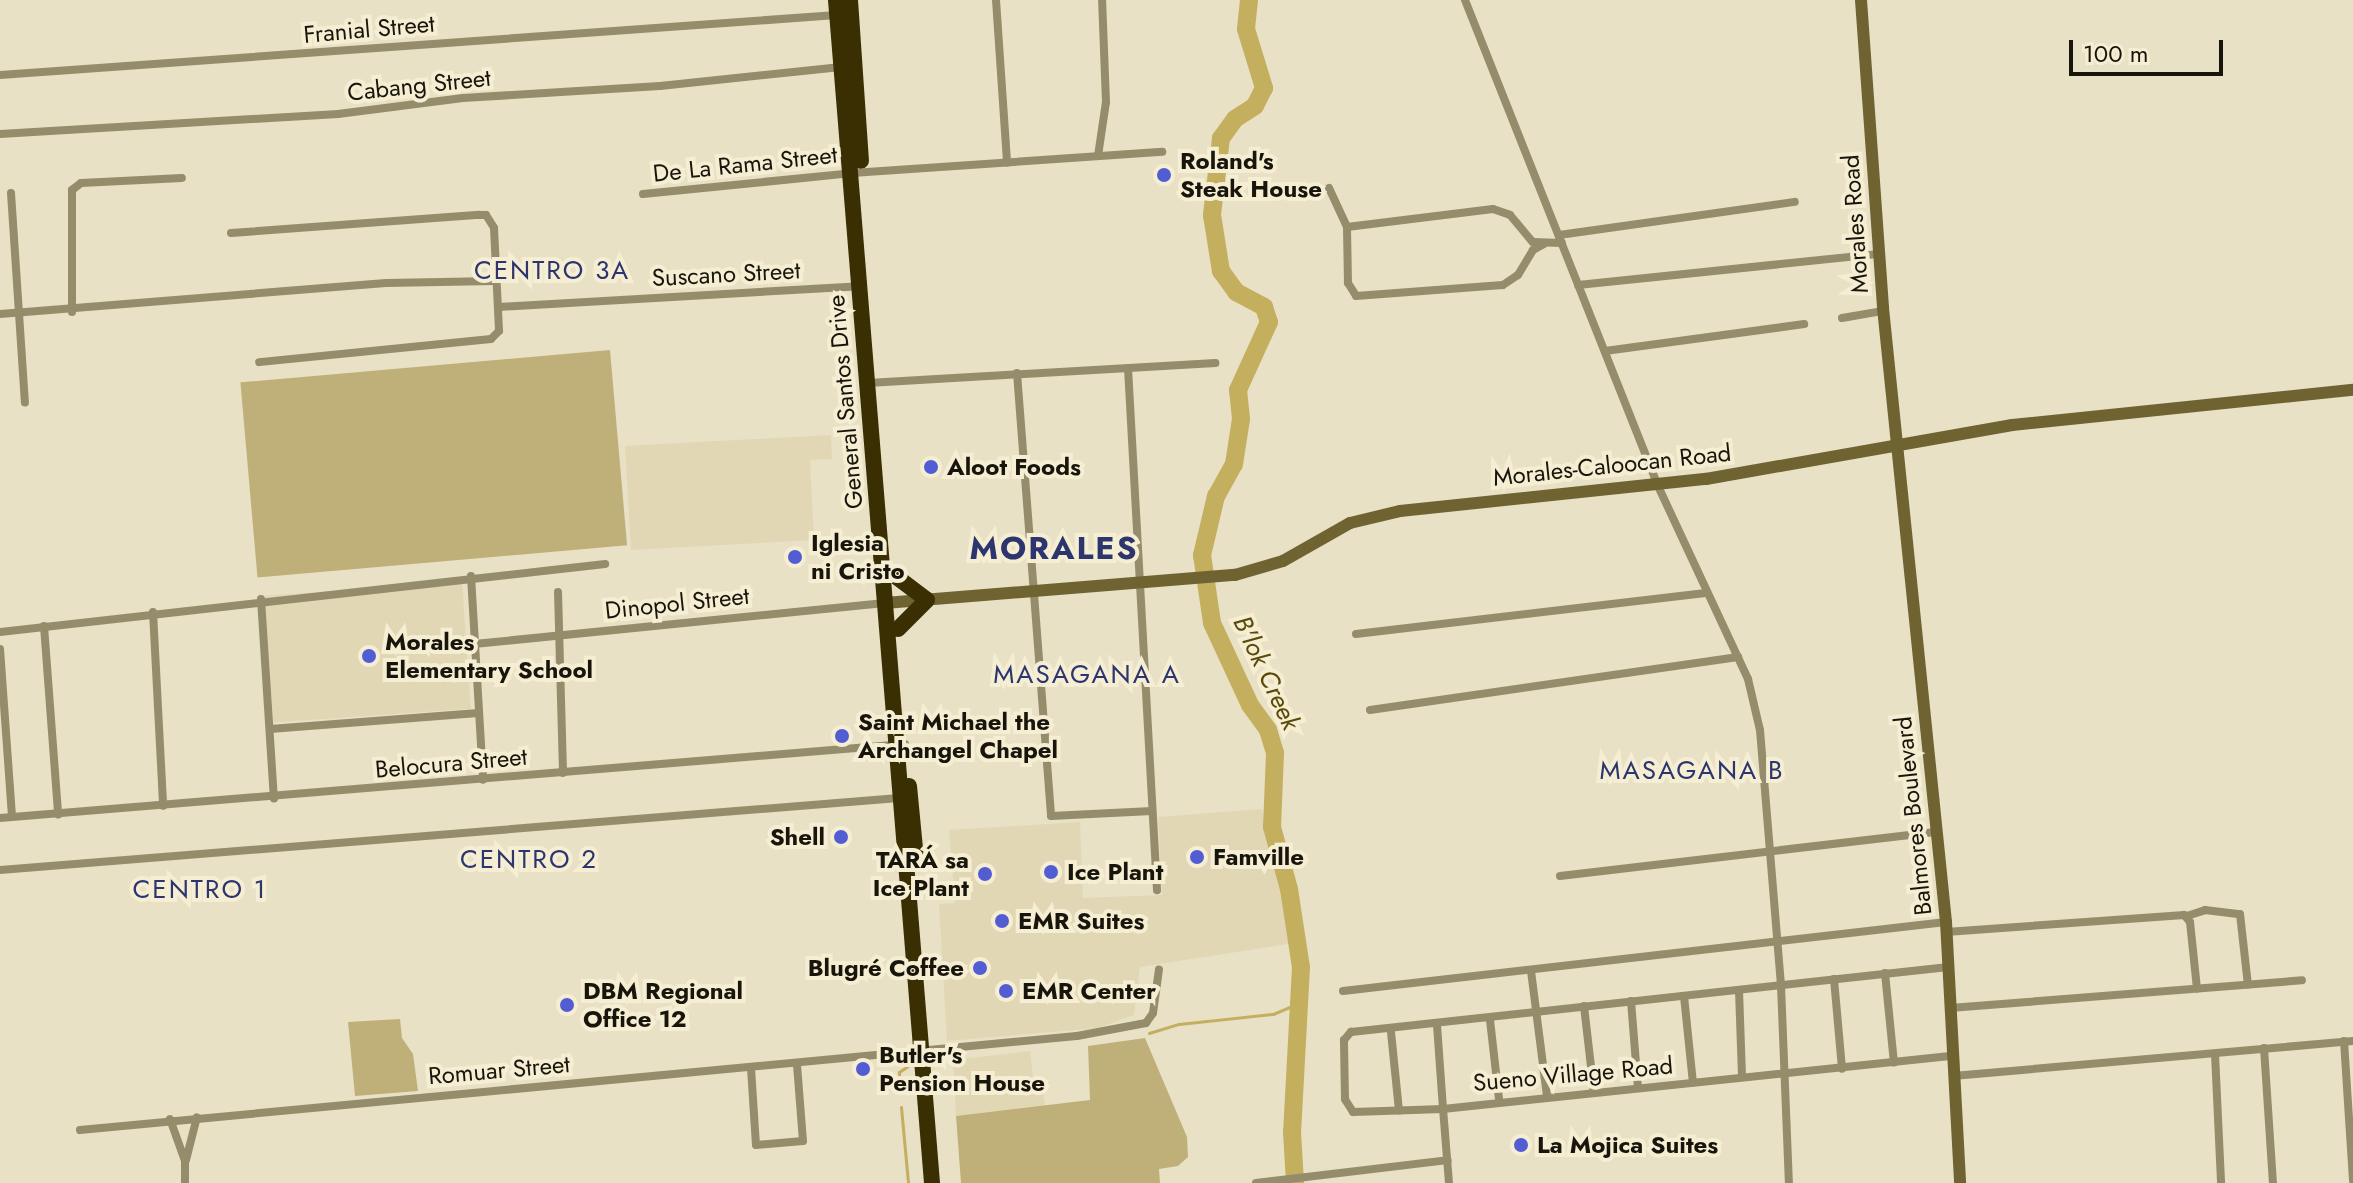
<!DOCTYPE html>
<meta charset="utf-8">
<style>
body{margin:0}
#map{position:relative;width:2353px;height:1183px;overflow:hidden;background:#e8e1c6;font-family:Jost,sans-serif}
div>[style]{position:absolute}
.built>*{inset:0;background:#e1d7b5;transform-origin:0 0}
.green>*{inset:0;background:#bfb07a;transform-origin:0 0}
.stream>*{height:3px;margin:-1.5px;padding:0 1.5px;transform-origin:1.5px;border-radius:1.5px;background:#c4af5f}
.river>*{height:18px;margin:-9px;padding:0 9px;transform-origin:9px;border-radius:9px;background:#c4af5f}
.street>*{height:8px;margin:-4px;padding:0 4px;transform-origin:4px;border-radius:4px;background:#958c6c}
.secondary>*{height:12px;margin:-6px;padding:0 6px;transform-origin:6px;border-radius:6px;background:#706332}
.highway>*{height:16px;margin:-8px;padding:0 8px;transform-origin:8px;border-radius:8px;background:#3a2f02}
.dots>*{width:22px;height:22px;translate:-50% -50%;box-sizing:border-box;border:4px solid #f6eed3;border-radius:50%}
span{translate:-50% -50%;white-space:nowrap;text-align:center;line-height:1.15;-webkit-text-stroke:8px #f6eed3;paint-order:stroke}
.street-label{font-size:24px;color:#18150c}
.poi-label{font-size:24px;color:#18150c;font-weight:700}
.left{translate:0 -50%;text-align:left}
.right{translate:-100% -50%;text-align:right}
.neighbourhood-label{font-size:26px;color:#2d356f;letter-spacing:2px}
.water-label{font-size:26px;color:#5a4a0a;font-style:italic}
.district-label{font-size:32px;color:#2d356f;font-weight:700;letter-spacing:2px}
.scale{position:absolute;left:2069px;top:40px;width:154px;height:36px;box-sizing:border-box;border:4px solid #18150c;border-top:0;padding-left:10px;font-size:24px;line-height:28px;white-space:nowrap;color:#18150c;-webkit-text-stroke:6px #f6eed3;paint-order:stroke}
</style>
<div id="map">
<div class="built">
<i style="clip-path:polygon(831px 435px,832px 459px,810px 460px,814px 540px,631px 550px,625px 446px)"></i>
<i style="left:462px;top:582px;width:127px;height:198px;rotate:86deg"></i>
<i style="clip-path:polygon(1262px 809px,1274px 864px,1287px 885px,1294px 943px,1140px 967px,1134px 1015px,1098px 1028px,947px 1041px,939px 904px,955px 903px,949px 830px,1080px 822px,1083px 898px,1162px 895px,1158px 817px)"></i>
<i style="clip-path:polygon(1030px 1051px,1034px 1086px,1042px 1085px,1045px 1105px,956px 1116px,953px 1060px)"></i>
</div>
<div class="green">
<i style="left:610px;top:350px;width:196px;height:371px;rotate:85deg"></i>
<i style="clip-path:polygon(400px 1019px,402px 1038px,413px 1054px,418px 1091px,355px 1096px,348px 1022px)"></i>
<i style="clip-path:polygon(1145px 1038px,1187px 1137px,1188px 1157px,1178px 1166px,1159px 1169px,1160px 1183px,961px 1183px,956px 1116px,1090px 1100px,1088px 1046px)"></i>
</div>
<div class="stream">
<i style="left:1149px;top:1033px;width:31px;rotate:-17deg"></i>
<i style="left:1179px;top:1024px;width:95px;rotate:-6.1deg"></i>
<i style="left:1273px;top:1014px;width:28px;rotate:-23deg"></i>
<i style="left:900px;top:1093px;width:21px;rotate:-93deg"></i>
<i style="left:899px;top:1072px;width:11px;rotate:-34deg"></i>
<i style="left:901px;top:1107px;width:76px;rotate:84.7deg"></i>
</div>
<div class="river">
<i style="left:1249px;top:0;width:29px;rotate:96deg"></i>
<i style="left:1246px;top:29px;width:62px;rotate:73deg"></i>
<i style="left:1264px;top:88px;width:20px;rotate:117deg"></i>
<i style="left:1255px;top:106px;width:24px;rotate:147deg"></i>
<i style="left:1235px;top:119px;width:24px;rotate:126deg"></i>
<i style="left:1221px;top:138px;width:78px;rotate:96.7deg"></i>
<i style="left:1212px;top:215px;width:57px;rotate:80.9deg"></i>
<i style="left:1221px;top:271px;width:26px;rotate:54deg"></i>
<i style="left:1236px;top:292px;width:32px;rotate:28deg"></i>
<i style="left:1264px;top:307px;width:16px;rotate:72deg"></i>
<i style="left:1269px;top:322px;width:75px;rotate:114.5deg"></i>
<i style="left:1238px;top:390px;width:29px;rotate:84deg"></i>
<i style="left:1241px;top:419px;width:46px;rotate:98.8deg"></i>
<i style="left:1234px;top:464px;width:37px;rotate:119deg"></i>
<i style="left:1216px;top:496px;width:61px;rotate:103.3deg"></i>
<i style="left:1202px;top:555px;width:69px;rotate:81.6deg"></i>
<i style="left:1212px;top:623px;width:90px;rotate:65.1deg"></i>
<i style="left:1250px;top:705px;width:31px;rotate:54deg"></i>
<i style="left:1268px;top:730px;width:24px;rotate:73deg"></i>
<i style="left:1275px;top:753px;width:74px;rotate:92.3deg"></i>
<i style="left:1272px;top:827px;width:64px;rotate:74.7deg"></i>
<i style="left:1289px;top:889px;width:79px;rotate:81.3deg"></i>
<i style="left:1301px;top:967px;width:165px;rotate:93.1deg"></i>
<i style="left:1292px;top:1132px;width:51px;rotate:86.6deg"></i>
</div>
<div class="street">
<i style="left:996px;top:0;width:163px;rotate:86.1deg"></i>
<i style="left:1465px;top:0;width:523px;rotate:68.34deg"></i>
<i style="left:1658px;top:486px;width:213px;rotate:65deg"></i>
<i style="left:1748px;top:679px;width:52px;rotate:76.8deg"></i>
<i style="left:1760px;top:730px;width:257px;rotate:85.3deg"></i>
<i style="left:1781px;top:986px;width:197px;rotate:87.7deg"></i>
<i style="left:0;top:75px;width:839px;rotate:-4.1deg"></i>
<i style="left:0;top:134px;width:339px;rotate:-3.4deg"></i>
<i style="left:338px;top:114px;width:126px;rotate:-7.3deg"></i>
<i style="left:463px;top:98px;width:197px;rotate:-3.5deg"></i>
<i style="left:660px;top:86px;width:182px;rotate:-6deg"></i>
<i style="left:1098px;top:156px;width:55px;rotate:-81.6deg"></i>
<i style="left:1106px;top:102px;width:102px;rotate:-92.2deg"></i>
<i style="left:1329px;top:188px;width:43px;rotate:65.2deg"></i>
<i style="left:1347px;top:227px;width:56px;rotate:89deg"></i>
<i style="left:1348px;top:283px;width:15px;rotate:58deg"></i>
<i style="left:1356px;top:296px;width:147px;rotate:-4.3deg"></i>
<i style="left:1503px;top:285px;width:18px;rotate:-34deg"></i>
<i style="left:1518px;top:275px;width:29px;rotate:-59deg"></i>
<i style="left:1533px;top:250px;width:13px;rotate:-29deg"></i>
<i style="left:11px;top:193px;width:210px;rotate:86.2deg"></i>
<i style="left:643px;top:194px;width:210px;rotate:-5.7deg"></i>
<i style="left:852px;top:173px;width:311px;rotate:-3.9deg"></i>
<i style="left:1347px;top:227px;width:147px;rotate:-7deg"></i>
<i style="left:1493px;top:209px;width:18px;rotate:19deg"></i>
<i style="left:1510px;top:215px;width:35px;rotate:50deg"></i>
<i style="left:1533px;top:242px;width:29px;rotate:2deg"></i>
<i style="left:231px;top:233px;width:249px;rotate:-4.2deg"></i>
<i style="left:479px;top:215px;width:7px"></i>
<i style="left:486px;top:215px;width:15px;rotate:58deg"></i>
<i style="left:494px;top:228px;width:103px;rotate:87.2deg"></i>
<i style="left:499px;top:331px;width:11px;rotate:135deg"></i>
<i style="left:491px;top:339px;width:233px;rotate:174.3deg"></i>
<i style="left:1559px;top:235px;width:238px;rotate:-8deg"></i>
<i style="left:1578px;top:285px;width:303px;rotate:-5.9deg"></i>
<i style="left:499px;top:307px;width:361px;rotate:-3.3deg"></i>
<i style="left:72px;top:312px;width:122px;rotate:-90deg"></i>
<i style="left:72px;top:190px;width:11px;rotate:-38deg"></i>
<i style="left:81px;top:183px;width:101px;rotate:-2.8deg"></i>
<i style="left:0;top:314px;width:387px;rotate:-4.6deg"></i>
<i style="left:386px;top:283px;width:109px;rotate:-1.1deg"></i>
<i style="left:1842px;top:318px;width:42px;rotate:-9.7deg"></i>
<i style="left:1605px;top:351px;width:201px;rotate:-7.7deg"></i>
<i style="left:1128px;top:368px;width:523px;rotate:86.82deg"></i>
<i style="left:1017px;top:373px;width:444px;rotate:85.6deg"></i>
<i style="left:1051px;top:816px;width:101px;rotate:-2.8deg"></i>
<i style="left:868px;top:383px;width:348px;rotate:-3.3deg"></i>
<i style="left:471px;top:576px;width:204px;rotate:86.6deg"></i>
<i style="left:558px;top:592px;width:181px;rotate:88.4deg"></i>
<i style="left:261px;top:599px;width:200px;rotate:86.3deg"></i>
<i style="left:153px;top:612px;width:194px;rotate:87deg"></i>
<i style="left:44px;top:626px;width:189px;rotate:85.7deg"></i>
<i style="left:0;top:632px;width:609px;rotate:-6.41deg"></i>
<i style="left:1356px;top:634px;width:352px;rotate:-6.7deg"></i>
<i style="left:474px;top:644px;width:413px;rotate:-5.7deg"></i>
<i style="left:0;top:649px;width:168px;rotate:85.9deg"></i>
<i style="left:1370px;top:710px;width:372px;rotate:-8.2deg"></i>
<i style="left:270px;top:729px;width:209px;rotate:-4.4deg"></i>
<i style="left:0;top:818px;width:908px;rotate:-4.67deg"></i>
<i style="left:0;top:870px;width:902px;rotate:-4.58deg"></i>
<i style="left:1560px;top:876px;width:380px;rotate:-6.7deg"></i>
<i style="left:2187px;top:916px;width:19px;rotate:-18deg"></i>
<i style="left:2205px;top:910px;width:35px;rotate:7deg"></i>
<i style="left:2240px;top:914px;width:71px;rotate:83.6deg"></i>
<i style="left:1946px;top:932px;width:239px;rotate:-4.1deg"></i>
<i style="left:2184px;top:915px;width:9px;rotate:49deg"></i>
<i style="left:2190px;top:922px;width:67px;rotate:84deg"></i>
<i style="left:1531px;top:971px;width:126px;rotate:82.7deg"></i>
<i style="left:1885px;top:973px;width:90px;rotate:84.3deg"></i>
<i style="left:1834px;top:979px;width:90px;rotate:84.9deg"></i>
<i style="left:1739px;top:990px;width:86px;rotate:88deg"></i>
<i style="left:1343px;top:991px;width:607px;rotate:-6.53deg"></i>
<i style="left:1684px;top:996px;width:87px;rotate:84.1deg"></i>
<i style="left:1631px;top:1001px;width:87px;rotate:85.4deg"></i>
<i style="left:1584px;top:1006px;width:87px;rotate:83.4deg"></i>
<i style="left:1950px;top:1008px;width:353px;rotate:-4.5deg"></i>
<i style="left:1490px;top:1020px;width:80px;rotate:83.5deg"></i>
<i style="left:1437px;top:1025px;width:84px;rotate:85.9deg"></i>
<i style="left:1443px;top:1109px;width:90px;rotate:178.1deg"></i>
<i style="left:1353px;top:1112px;width:15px;rotate:-122deg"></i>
<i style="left:1345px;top:1099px;width:59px;rotate:-91deg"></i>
<i style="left:1344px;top:1040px;width:11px;rotate:-49deg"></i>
<i style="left:1351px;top:1032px;width:601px;rotate:-6.21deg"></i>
<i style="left:1391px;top:1032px;width:79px;rotate:84.2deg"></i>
<i style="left:2344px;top:1041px;width:140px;rotate:86.3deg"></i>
<i style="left:2264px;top:1048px;width:135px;rotate:86.2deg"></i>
<i style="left:2215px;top:1054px;width:129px;rotate:87.3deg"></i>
<i style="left:751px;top:1068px;width:77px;rotate:86.3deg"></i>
<i style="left:756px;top:1145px;width:47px;rotate:-4.9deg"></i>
<i style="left:803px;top:1141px;width:77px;rotate:-94.5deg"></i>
<i style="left:1953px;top:1076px;width:402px;rotate:-5deg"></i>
<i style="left:170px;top:1119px;width:45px;rotate:70.3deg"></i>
<i style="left:185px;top:1161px;width:22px;rotate:90deg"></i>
<i style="left:80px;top:1130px;width:1001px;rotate:-5.39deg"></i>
<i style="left:1077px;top:1036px;width:70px;rotate:-10.7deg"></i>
<i style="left:1146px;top:1023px;width:12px;rotate:-55deg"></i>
<i style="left:1153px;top:1013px;width:44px;rotate:-82.2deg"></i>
<i style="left:186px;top:1160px;width:44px;rotate:-75.7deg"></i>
<i style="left:1256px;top:1183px;width:193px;rotate:-6.8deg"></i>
<i style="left:1449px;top:1183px;width:74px;rotate:-94.6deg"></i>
<i style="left:1443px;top:1109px;width:510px;rotate:-5.97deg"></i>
</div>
<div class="secondary">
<i style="left:1861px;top:0;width:309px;rotate:85.9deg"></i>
<i style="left:1883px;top:308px;width:617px;rotate:84.14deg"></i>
<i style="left:1946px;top:922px;width:261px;rotate:86.9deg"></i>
<i style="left:885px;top:603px;width:351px;rotate:-4.6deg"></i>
<i style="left:1235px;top:575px;width:50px;rotate:-16.3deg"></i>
<i style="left:1283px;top:561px;width:77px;rotate:-29.6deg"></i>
<i style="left:1350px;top:523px;width:51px;rotate:-13.5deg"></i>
<i style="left:1400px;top:511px;width:308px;rotate:-6deg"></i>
<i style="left:1706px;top:479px;width:311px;rotate:-10deg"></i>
<i style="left:2012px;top:425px;width:343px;rotate:-5.9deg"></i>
</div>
<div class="highway">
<i style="left:836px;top:0;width:1187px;rotate:85.36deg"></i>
<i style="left:850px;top:0;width:161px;rotate:86.1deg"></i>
<i style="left:894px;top:575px;width:41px;rotate:37.1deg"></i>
<i style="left:927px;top:600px;width:41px;rotate:135deg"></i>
<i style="left:909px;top:786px;width:73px;rotate:84.5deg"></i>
</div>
<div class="dots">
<i style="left:1164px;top:175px;background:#525dd4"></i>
<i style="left:931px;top:467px;background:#525dd4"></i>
<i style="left:795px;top:557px;background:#525dd4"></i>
<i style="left:369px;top:656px;background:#525dd4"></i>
<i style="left:842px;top:736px;background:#525dd4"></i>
<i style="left:841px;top:837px;background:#525dd4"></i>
<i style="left:1197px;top:857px;background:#525dd4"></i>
<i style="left:1051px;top:872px;background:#525dd4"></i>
<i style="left:985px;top:874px;background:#525dd4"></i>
<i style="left:1002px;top:921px;background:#525dd4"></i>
<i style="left:980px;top:968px;background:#525dd4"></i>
<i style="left:1006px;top:991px;background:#525dd4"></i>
<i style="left:567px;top:1005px;background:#525dd4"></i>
<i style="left:863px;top:1069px;background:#525dd4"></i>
<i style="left:1521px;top:1145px;background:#525dd4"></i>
</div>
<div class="street-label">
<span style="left:369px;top:29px;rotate:-5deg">Franial Street</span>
<span style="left:419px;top:85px;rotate:-6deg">Cabang Street</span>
<span style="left:745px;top:164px;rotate:-6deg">De La Rama Street</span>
<span style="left:1855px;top:224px;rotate:-94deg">Morales Road</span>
<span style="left:726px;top:274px;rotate:-3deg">Suscano Street</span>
<span style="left:845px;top:402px;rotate:-95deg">General Santos Drive</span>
<span style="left:1612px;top:465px;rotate:-6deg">Morales-Caloocan Road</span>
<span style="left:677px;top:603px;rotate:-6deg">Dinopol Street</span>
<span style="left:451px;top:763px;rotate:-5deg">Belocura Street</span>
<span style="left:1913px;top:816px;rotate:-96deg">Balmores Boulevard</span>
<span style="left:499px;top:1070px;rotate:-5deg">Romuar Street</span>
<span style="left:1573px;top:1074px;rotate:-5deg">Sueno Village Road</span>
</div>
<div class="poi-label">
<span class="left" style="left:1180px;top:175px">Roland's<br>Steak House</span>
<span class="left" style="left:947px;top:467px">Aloot Foods</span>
<span class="left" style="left:811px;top:557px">Iglesia<br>ni Cristo</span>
<span class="left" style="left:385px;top:656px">Morales<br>Elementary School</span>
<span class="left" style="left:858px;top:736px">Saint Michael the<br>Archangel Chapel</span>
<span class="right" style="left:825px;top:837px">Shell</span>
<span class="left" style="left:1213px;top:857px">Famville</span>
<span class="right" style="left:969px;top:874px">TARÁ sa<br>Ice Plant</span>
<span class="left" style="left:1067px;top:872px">Ice Plant</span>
<span class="left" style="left:1018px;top:921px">EMR Suites</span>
<span class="right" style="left:964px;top:968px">Blugré Coffee</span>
<span class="left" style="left:583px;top:1005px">DBM Regional<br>Office 12</span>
<span class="left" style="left:1022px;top:991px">EMR Center</span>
<span class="left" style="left:879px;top:1069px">Butler's<br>Pension House</span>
<span class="left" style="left:1537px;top:1145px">La Mojica Suites</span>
</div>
<div class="neighbourhood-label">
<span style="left:552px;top:271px">CENTRO 3A</span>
<span style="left:1087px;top:675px">MASAGANA A</span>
<span style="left:1692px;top:771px">MASAGANA B</span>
<span style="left:529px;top:860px">CENTRO 2</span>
<span style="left:200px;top:890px">CENTRO 1</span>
</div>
<div class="water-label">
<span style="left:1266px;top:673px;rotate:65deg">B'lok Creek</span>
</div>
<div class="district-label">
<span style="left:1054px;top:548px">MORALES</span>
</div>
<div class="scale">100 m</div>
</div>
